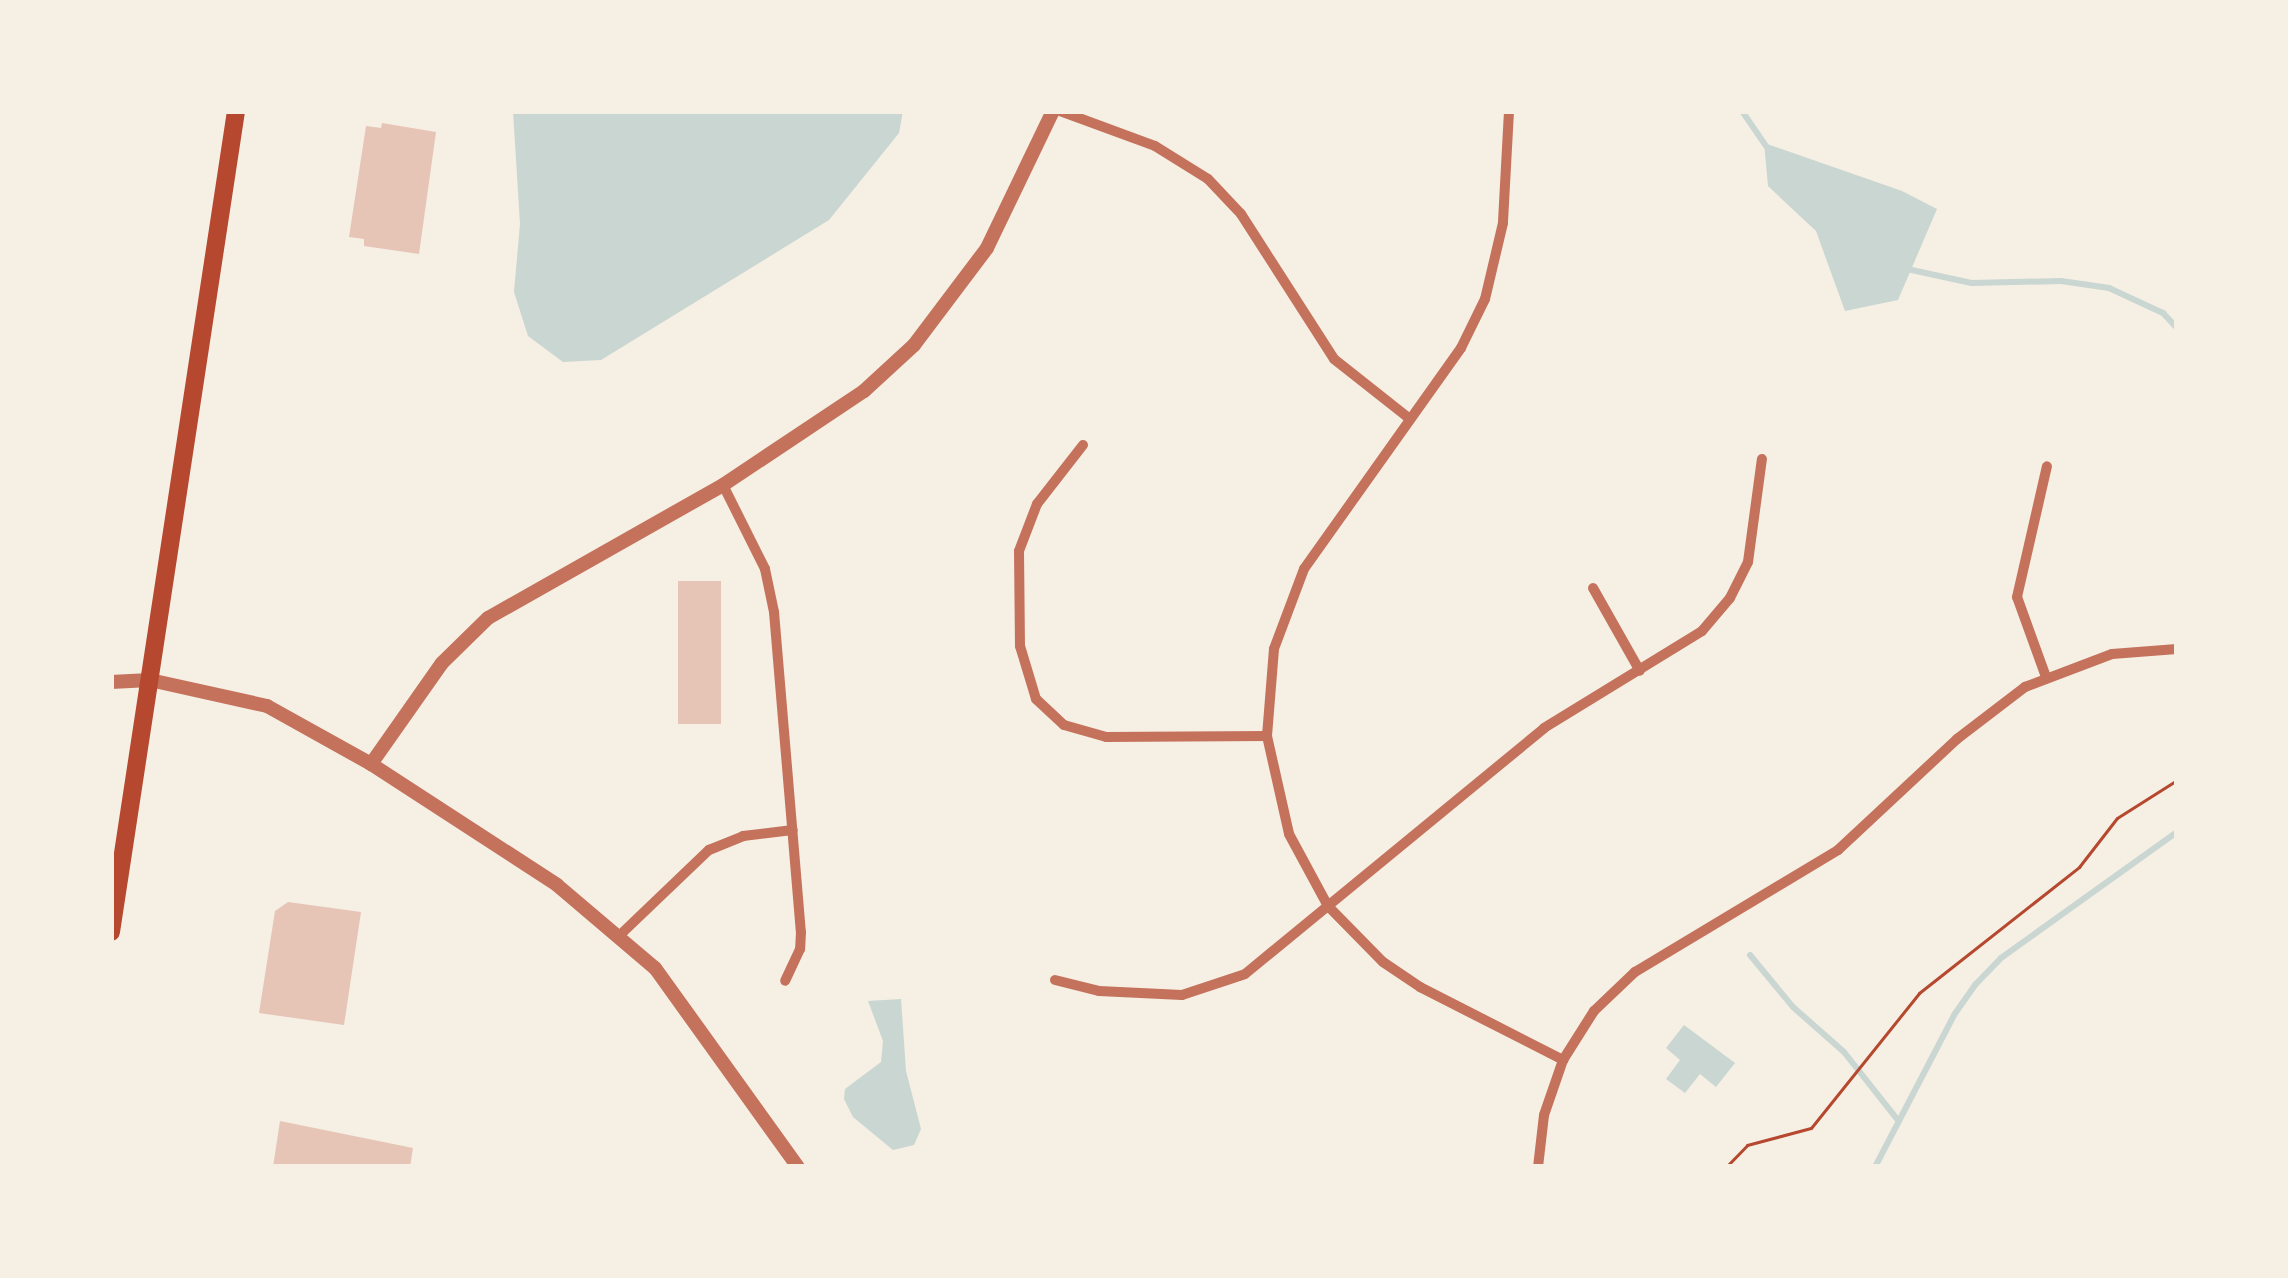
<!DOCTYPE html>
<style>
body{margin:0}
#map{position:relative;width:2288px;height:1278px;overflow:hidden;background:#f6efe4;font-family:Mulish,sans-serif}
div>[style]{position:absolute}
.water>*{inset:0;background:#c9d6d2}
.stream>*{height:6px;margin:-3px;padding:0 3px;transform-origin:3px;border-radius:3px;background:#c9d6d2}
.building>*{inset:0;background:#e6c5b7;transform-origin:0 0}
.path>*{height:3px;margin:-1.5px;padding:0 1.5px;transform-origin:1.5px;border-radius:1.5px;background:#b5482f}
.minor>*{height:10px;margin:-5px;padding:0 5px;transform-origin:5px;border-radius:5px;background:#c5725c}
.tertiary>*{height:14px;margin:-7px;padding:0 7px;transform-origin:7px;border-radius:7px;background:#c5725c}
.primary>*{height:18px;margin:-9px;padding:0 9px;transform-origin:9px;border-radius:9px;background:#b5482f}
span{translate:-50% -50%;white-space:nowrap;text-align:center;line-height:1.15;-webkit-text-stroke:12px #f6efe4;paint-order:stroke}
.frame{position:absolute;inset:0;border:114px solid #f6efe4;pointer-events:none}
</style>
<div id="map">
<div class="water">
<i style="clip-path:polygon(513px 111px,903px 111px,899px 133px,829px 220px,601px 360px,563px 362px,528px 336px,514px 292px,520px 224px)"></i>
<i style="clip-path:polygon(1764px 143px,1902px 191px,1937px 209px,1898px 300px,1845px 311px,1816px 231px,1768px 186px)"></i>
<i style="clip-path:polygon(901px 999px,906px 1071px,921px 1129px,914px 1145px,893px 1150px,853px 1117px,844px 1099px,845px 1089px,881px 1062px,883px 1041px,868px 1001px)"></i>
<i style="clip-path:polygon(1684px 1025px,1735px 1063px,1716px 1087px,1700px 1074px,1685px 1093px,1666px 1079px,1680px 1060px,1666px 1048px)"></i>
</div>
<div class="stream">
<i style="left:1742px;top:111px;width:42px;rotate:55.6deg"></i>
<i style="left:1907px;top:269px;width:66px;rotate:12.2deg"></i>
<i style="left:1972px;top:283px;width:89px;rotate:-1.3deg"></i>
<i style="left:2061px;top:281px;width:49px;rotate:8.3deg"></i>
<i style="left:2109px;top:288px;width:60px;rotate:24.8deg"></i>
<i style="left:2163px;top:313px;width:21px;rotate:47deg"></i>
<i style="left:1750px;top:955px;width:67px;rotate:50.4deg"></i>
<i style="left:1793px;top:1007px;width:68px;rotate:41.4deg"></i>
<i style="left:1844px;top:1052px;width:85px;rotate:51.7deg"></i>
<i style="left:1875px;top:1167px;width:171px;rotate:-62.5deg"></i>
<i style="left:1954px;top:1015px;width:37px;rotate:-55deg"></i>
<i style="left:1975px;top:985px;width:37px;rotate:-46deg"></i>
<i style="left:2001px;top:958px;width:216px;rotate:-35.6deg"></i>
</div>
<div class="building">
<i style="clip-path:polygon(382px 123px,436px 132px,419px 254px,364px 246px,364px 239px,349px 237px,366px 126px,381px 128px)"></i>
<i style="left:678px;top:581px;width:43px;height:143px"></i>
<i style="clip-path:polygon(288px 902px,361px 912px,344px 1025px,259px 1013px,275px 911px)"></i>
<i style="clip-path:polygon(280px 1121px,413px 1148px,410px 1167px,273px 1167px)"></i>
</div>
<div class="path">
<i style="left:1726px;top:1167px;width:30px;rotate:-46deg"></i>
<i style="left:1747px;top:1145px;width:66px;rotate:-14.9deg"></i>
<i style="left:1811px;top:1128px;width:173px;rotate:-51.3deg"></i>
<i style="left:1919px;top:993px;width:204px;rotate:-38.2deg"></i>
<i style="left:2079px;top:867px;width:62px;rotate:-52.2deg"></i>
<i style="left:2117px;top:818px;width:71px;rotate:-32.3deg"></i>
</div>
<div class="minor">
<i style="left:1060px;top:111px;width:101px;rotate:20.2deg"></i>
<i style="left:1155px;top:146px;width:62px;rotate:31.9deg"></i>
<i style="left:1208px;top:179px;width:48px;rotate:46.7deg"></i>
<i style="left:1241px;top:214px;width:172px;rotate:57.3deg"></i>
<i style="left:1334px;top:359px;width:97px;rotate:38.3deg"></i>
<i style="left:1509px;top:111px;width:112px;rotate:93.1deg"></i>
<i style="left:1503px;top:223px;width:78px;rotate:103.3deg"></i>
<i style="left:1485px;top:299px;width:55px;rotate:116.1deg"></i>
<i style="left:1461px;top:348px;width:271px;rotate:125.4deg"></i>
<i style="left:1304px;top:569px;width:85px;rotate:110.6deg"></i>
<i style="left:1274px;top:649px;width:87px;rotate:94.6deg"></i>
<i style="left:1267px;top:736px;width:100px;rotate:77.3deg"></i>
<i style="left:1289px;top:834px;width:82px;rotate:61.6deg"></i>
<i style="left:1328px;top:906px;width:78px;rotate:45.5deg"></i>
<i style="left:1383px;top:962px;width:45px;rotate:34deg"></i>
<i style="left:1420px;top:987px;width:161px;rotate:27deg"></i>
<i style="left:1083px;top:445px;width:75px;rotate:127.9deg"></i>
<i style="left:1037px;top:504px;width:50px;rotate:111deg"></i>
<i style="left:1019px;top:551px;width:95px;rotate:89.4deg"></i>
<i style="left:1020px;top:646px;width:55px;rotate:73.2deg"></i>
<i style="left:1036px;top:699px;width:38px;rotate:43deg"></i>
<i style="left:1064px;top:725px;width:44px;rotate:15.9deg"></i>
<i style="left:1106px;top:737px;width:161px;rotate:-0.4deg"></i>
<i style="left:723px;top:485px;width:94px;rotate:63.4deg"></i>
<i style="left:765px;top:569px;width:44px;rotate:78.2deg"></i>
<i style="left:774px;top:612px;width:321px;rotate:85.2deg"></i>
<i style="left:801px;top:932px;width:17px;rotate:93deg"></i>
<i style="left:800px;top:949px;width:35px;rotate:115deg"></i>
<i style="left:1593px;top:588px;width:95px;rotate:60.5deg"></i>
<i style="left:2046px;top:677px;width:85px;rotate:-109.9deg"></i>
<i style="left:2017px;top:597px;width:134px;rotate:-77.1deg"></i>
<i style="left:621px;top:934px;width:122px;rotate:-43.7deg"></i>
<i style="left:709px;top:850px;width:37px;rotate:-22deg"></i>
<i style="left:743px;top:836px;width:50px;rotate:-6.8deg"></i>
<i style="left:1055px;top:980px;width:45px;rotate:14deg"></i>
<i style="left:1099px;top:991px;width:83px;rotate:2.8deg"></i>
<i style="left:1182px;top:995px;width:66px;rotate:-18.4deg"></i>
<i style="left:1245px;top:974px;width:387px;rotate:-39.4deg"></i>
<i style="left:1544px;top:728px;width:185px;rotate:-31.5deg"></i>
<i style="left:1702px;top:631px;width:43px;rotate:-49.7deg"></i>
<i style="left:1730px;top:598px;width:40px;rotate:-63.4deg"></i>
<i style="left:1748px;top:562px;width:104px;rotate:-82.3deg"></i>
<i style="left:1538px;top:1167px;width:52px;rotate:-83.4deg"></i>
<i style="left:1544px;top:1115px;width:58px;rotate:-70.9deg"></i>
<i style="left:1563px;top:1060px;width:58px;rotate:-57.7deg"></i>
<i style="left:1594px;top:1011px;width:57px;rotate:-43.6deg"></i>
<i style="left:1635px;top:972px;width:237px;rotate:-31deg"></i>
<i style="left:1838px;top:850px;width:163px;rotate:-43deg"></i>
<i style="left:1957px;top:739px;width:86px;rotate:-37.4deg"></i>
<i style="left:2025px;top:687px;width:93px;rotate:-20.8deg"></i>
<i style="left:2112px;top:654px;width:65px;rotate:-4.4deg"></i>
</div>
<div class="tertiary">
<i style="left:111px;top:682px;width:39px;rotate:-3deg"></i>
<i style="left:150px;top:680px;width:120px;rotate:12.5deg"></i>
<i style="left:267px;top:706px;width:119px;rotate:29.1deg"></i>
<i style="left:371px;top:764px;width:222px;rotate:33deg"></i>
<i style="left:557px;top:885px;width:128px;rotate:40.3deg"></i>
<i style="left:655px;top:968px;width:245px;rotate:54.3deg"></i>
<i style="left:371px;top:764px;width:123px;rotate:-54.9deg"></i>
<i style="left:442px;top:663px;width:64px;rotate:-44.4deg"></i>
<i style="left:488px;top:618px;width:270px;rotate:-29.5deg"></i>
<i style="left:723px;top:485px;width:169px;rotate:-33.7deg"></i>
<i style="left:864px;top:391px;width:68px;rotate:-42.6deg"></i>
<i style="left:914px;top:345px;width:121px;rotate:-53deg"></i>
<i style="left:987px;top:248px;width:152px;rotate:-64.3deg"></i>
</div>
<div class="primary">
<i style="left:111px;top:932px;width:830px;rotate:-81.34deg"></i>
</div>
<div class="frame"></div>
</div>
